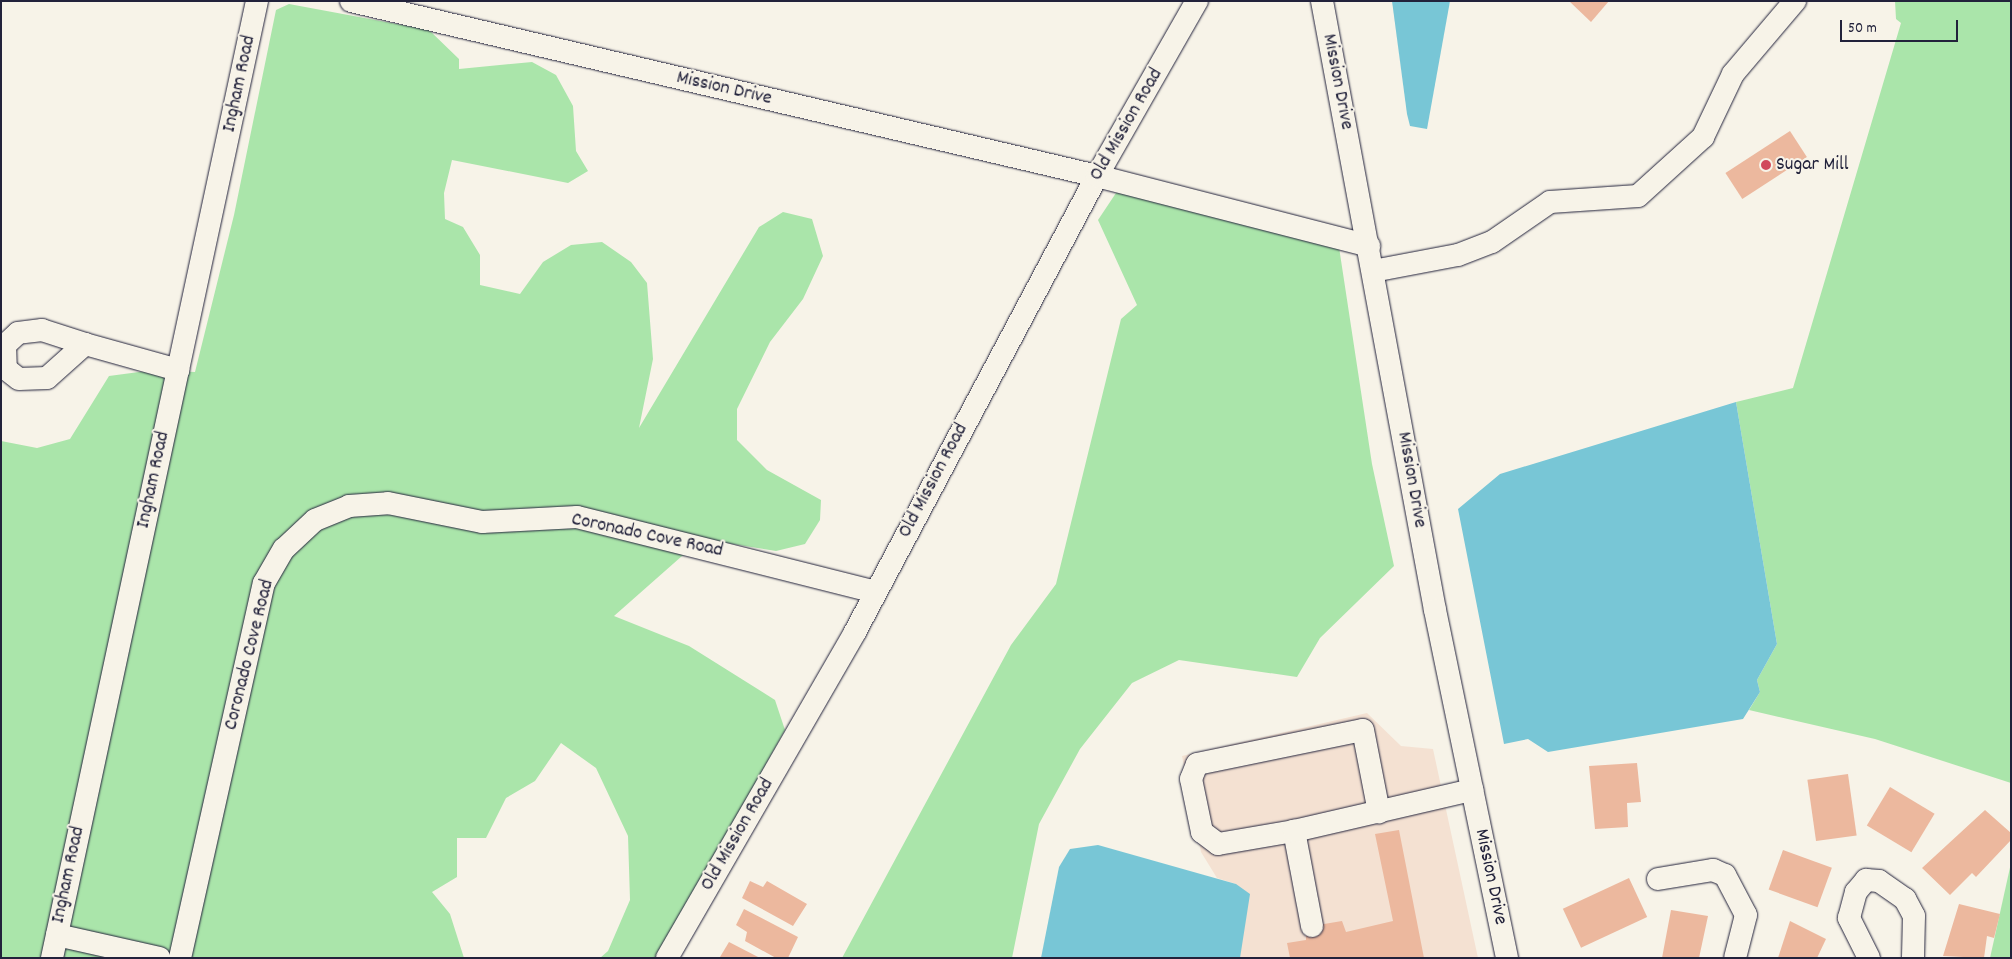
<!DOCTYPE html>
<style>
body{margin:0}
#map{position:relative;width:2012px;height:959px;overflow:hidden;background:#f7f3e8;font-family:Dekko,sans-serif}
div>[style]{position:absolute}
.built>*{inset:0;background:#f4e1d2}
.green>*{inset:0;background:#aae5aa}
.water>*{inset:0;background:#78c6d6}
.building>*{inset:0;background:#ecb89e;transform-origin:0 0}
.roads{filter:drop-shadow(0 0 1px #22223b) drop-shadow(0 0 1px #22223b)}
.minor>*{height:22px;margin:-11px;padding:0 11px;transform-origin:11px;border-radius:11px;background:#f7f3e8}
.dots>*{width:14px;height:14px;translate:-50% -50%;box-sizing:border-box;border:2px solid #f7f3e8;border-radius:50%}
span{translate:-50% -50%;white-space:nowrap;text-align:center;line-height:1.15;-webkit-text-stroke:4px #f7f3e8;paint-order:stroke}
.street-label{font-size:20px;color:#22223b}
.poi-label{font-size:20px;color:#22223b}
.left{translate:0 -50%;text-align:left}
.frame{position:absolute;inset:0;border:2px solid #22223b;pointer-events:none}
.scale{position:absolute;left:1840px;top:20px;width:118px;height:22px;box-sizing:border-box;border:2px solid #22223b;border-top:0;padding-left:6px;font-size:15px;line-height:18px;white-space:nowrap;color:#22223b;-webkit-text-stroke:4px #f7f3e8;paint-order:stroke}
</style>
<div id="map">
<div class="built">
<i style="clip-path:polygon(1367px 713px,1401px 746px,1433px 749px,1478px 958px,1240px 958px,1236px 884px,1217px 878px,1201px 852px,1182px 756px)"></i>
</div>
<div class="green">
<i style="clip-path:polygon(1895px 1px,2011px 1px,2011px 783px,1875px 739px,1749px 710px,1760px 692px,1757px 680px,1777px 644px,1736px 402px,1793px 388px,1901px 23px,1896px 19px)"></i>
<i style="clip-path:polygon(289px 4px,429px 30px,459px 59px,459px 69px,532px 62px,556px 75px,573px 106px,576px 151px,588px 171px,568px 183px,452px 160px,444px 193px,445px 219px,463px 227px,480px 255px,480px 285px,520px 294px,543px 262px,571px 245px,602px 242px,631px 262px,647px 283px,653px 359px,639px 428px,759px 227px,783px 212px,812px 219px,823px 256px,803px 299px,770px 342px,737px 409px,737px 440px,767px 470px,821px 500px,820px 520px,805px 544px,776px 551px,726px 543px,682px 556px,614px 616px,689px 646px,775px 700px,785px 730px,658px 958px,600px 958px,608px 951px,630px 900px,628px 836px,596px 768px,561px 743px,535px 781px,506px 798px,486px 838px,457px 838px,457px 877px,432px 892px,450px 914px,464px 958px,1px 958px,1px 441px,37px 448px,70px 439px,109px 376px,154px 370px,195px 372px,234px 215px,276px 10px)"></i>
<i style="clip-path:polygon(1118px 190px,1337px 234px,1372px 464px,1394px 566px,1320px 638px,1297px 677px,1179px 660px,1132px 683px,1080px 749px,1039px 824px,1012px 958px,842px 958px,1011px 645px,1056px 584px,1121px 319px,1137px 305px,1098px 220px)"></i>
<i style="clip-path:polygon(2011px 863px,2011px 958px,1990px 958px)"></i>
</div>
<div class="water">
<i style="clip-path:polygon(1392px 1px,1450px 1px,1427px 129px,1410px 126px,1407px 114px)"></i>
<i style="clip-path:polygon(1736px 402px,1777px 644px,1757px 680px,1760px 692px,1743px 719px,1548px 752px,1528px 739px,1504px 744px,1458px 509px,1500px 474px)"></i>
<i style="clip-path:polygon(1098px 845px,1236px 884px,1250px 894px,1240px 958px,1041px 958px,1059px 867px,1070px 849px)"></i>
</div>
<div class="building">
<i style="clip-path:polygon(1569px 1px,1609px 1px,1591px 22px)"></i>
<i style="left:1790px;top:131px;width:31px;height:77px;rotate:57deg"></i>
<i style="clip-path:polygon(1637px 763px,1641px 802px,1627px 803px,1628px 827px,1595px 829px,1589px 766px)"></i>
<i style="left:1848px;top:774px;width:62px;height:41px;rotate:82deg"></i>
<i style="left:1890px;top:787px;width:52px;height:45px;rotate:31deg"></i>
<i style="clip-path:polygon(1985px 810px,2011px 833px,2011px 840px,1976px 877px,1972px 873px,1950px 895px,1922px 868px)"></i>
<i style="clip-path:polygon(1399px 830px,1424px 958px,1290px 958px,1287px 943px,1306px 940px,1306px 927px,1342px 921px,1346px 932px,1393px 921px,1375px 834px)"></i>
<i style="left:1783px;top:850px;width:52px;height:42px;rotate:20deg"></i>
<i style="left:1629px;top:878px;width:43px;height:73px;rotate:65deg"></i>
<i style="clip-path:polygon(750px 881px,763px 887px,767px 881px,807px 904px,793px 926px,742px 898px)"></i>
<i style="clip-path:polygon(1959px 904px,2000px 914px,1994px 938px,1987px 936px,1984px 958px,1943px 956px)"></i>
<i style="clip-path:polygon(744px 909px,798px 937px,788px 958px,776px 958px,745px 941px,747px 932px,736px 925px)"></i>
<i style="clip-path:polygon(1671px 910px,1708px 916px,1699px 958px,1662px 958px)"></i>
<i style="clip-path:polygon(1790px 921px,1826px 939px,1817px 958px,1778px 958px)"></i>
<i style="clip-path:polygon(729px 942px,760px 958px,720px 957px)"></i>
</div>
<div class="roads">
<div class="minor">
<i style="left:351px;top:1px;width:766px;rotate:13.2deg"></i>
<i style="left:1097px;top:176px;width:281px;rotate:14.4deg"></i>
<i style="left:1322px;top:1px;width:619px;rotate:79.49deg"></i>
<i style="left:1435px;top:610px;width:355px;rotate:78.3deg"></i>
<i style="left:1373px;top:271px;width:86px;rotate:-10.7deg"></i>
<i style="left:1458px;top:255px;width:36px;rotate:-21deg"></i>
<i style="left:1492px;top:242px;width:70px;rotate:-34.6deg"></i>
<i style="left:1550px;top:202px;width:88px;rotate:-3.9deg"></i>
<i style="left:1638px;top:196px;width:88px;rotate:-42.2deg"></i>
<i style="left:1703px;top:137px;width:70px;rotate:-64.5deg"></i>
<i style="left:1733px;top:74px;width:96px;rotate:-49.7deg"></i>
<i style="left:85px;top:344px;width:45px;rotate:-162deg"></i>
<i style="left:42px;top:330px;width:24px;rotate:173deg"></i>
<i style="left:18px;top:333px;width:18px;rotate:137deg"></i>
<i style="left:5px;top:345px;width:24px;rotate:88deg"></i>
<i style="left:6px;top:369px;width:16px;rotate:38deg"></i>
<i style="left:19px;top:379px;width:28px;rotate:-2deg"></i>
<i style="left:47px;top:378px;width:51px;rotate:-41.8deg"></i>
<i style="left:85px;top:344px;width:97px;rotate:15.6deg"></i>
<i style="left:1294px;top:831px;width:77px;rotate:170.3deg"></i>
<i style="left:1218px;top:844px;width:20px;rotate:-143deg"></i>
<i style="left:1202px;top:832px;width:54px;rotate:-101.7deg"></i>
<i style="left:1191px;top:779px;width:16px;rotate:-68deg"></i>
<i style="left:1197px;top:764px;width:169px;rotate:-11.6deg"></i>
<i style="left:1363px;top:730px;width:84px;rotate:79deg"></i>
<i style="left:1658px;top:879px;width:56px;rotate:-9.3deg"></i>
<i style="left:1713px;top:870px;width:13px;rotate:23deg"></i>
<i style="left:1725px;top:875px;width:45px;rotate:62.3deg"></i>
<i style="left:1746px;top:915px;width:44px;rotate:104.3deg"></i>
<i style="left:1312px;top:926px;width:97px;rotate:-100.7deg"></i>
<i style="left:1294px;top:831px;width:183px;rotate:-13deg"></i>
<i style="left:57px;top:935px;width:105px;rotate:12.7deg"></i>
<i style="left:52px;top:958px;width:979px;rotate:-77.91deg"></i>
<i style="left:180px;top:958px;width:384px;rotate:-77.4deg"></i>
<i style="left:264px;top:583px;width:39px;rotate:-60deg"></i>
<i style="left:284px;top:549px;width:42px;rotate:-43.1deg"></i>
<i style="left:315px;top:520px;width:37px;rotate:-22deg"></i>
<i style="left:349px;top:506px;width:39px;rotate:-4deg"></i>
<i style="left:388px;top:503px;width:96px;rotate:11.4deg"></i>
<i style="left:482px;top:522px;width:95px;rotate:-3deg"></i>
<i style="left:577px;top:517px;width:308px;rotate:14.1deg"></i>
<i style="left:667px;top:958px;width:376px;rotate:-60deg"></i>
<i style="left:855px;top:632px;width:516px;rotate:-62.05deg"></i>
<i style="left:1097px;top:176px;width:202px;rotate:-60.3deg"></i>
<i style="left:1869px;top:958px;width:45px;rotate:-116.6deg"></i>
<i style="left:1849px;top:918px;width:27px;rotate:-75deg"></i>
<i style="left:1856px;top:892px;width:16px;rotate:-50deg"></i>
<i style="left:1866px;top:880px;width:13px;rotate:4deg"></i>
<i style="left:1879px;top:881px;width:32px;rotate:35deg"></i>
<i style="left:1905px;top:899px;width:19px;rotate:62deg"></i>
<i style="left:1914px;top:916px;width:42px;rotate:91.4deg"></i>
</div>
</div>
<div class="dots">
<i style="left:1766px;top:165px;background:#d1495b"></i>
</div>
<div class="street-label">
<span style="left:1337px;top:82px;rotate:79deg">Mission Drive</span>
<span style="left:240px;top:84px;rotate:-78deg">Ingham Road</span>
<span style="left:724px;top:89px;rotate:13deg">Mission Drive</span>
<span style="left:1127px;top:125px;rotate:-60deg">Old Mission Road</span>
<span style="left:154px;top:480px;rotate:-78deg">Ingham Road</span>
<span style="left:1411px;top:480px;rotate:80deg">Mission Drive</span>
<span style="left:934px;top:481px;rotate:-62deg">Old Mission Road</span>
<span style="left:647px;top:536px;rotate:12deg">Coronado Cove Road</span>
<span style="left:250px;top:655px;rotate:-76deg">Coronado Cove Road</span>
<span style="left:738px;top:835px;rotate:-60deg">Old Mission Road</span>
<span style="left:69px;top:875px;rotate:-78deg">Ingham Road</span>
<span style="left:1490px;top:877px;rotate:78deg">Mission Drive</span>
</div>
<div class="poi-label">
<span class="left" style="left:1776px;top:165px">Sugar Mill</span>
</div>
<div class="frame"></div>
<div class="scale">50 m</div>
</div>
